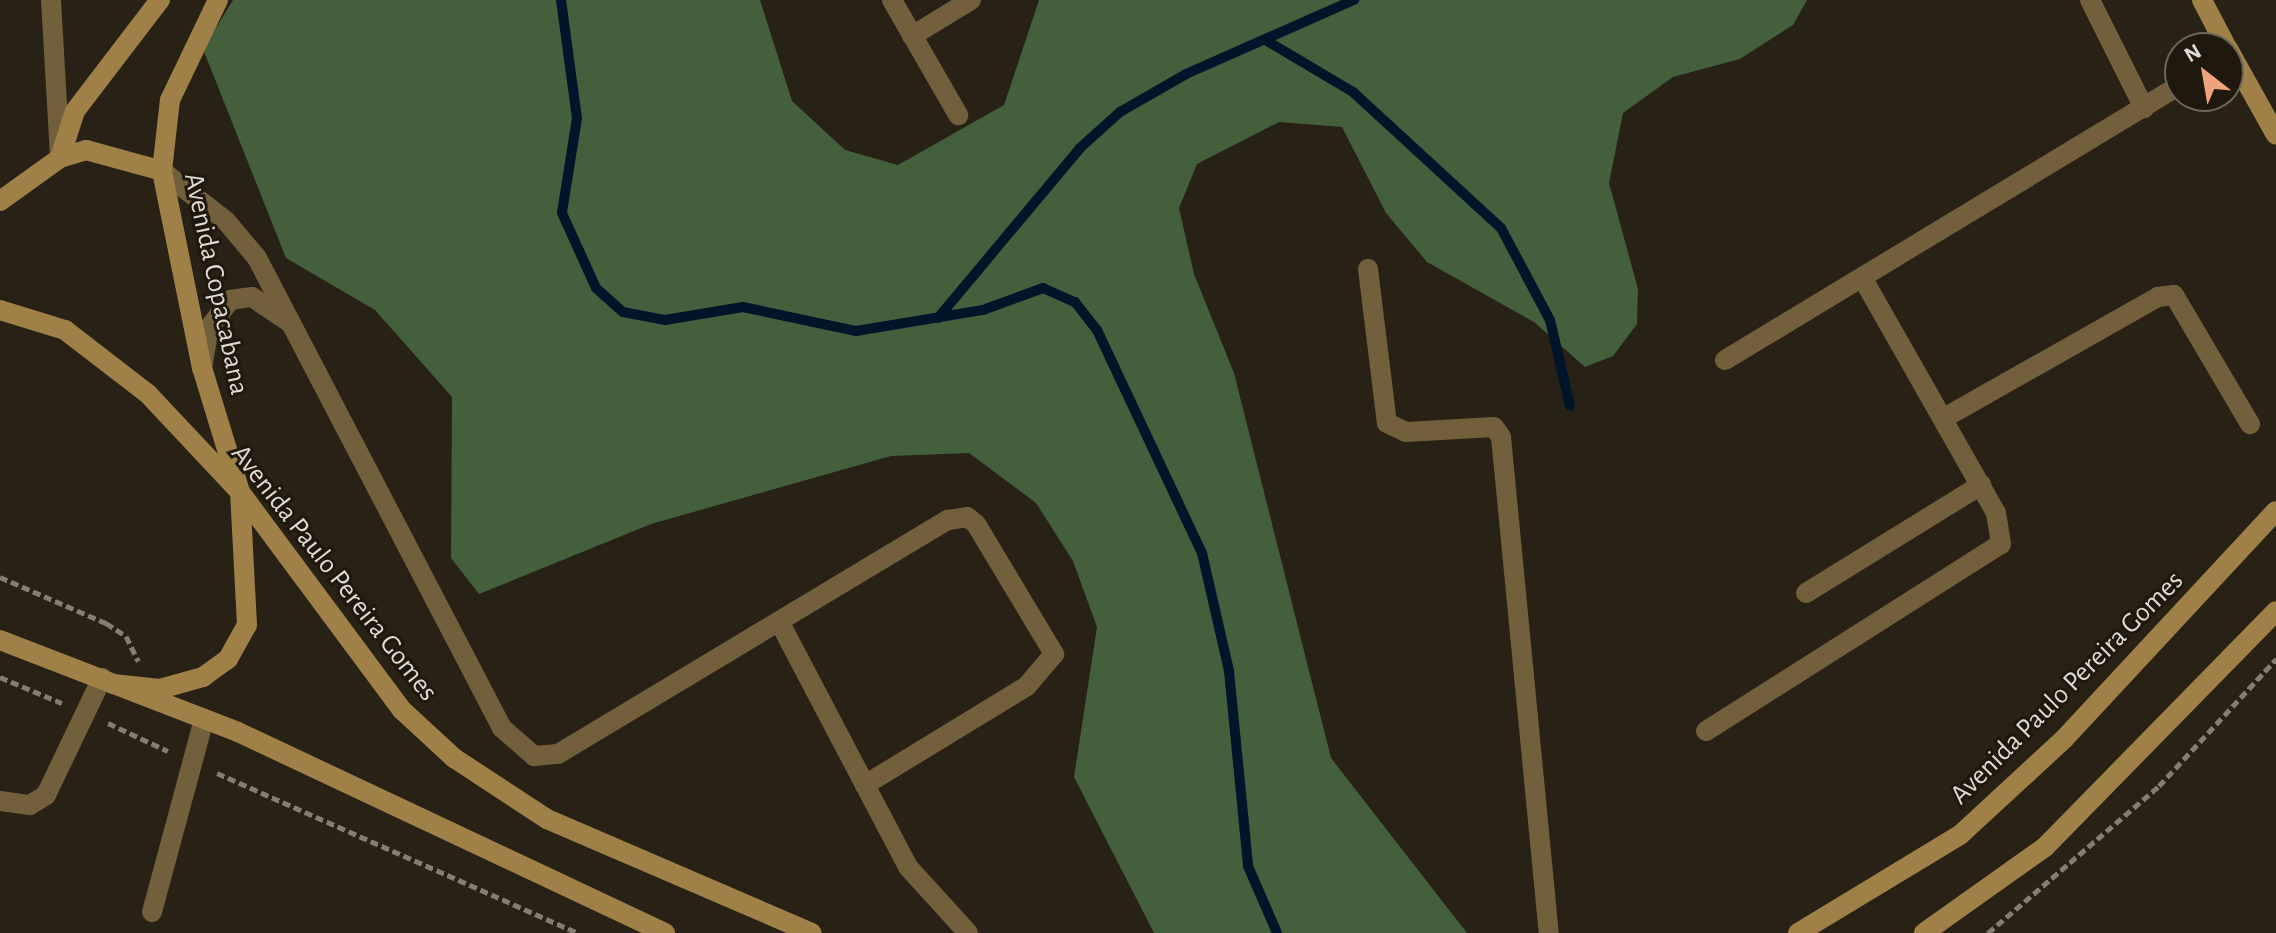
<!DOCTYPE html>
<style>
body{margin:0}
#map{position:relative;width:2276px;height:933px;overflow:hidden;background:#282116;font-family:"Alegreya Sans",sans-serif}
div>[style]{position:absolute}
.forest>*{inset:0;background:#445f3c}
.stream>*{height:10px;margin:-5px;padding:0 5px;transform-origin:5px;border-radius:5px;background:#00152a}
.path>*{height:5px;margin-top:-2.5px;transform-origin:0;background:repeating-linear-gradient(90deg,#837d74 0 8px,transparent 0 12px)}
.lane>*{height:20px;margin:-10px;padding:0 10px;transform-origin:10px;border-radius:10px;background:#725f3c}
.street>*{height:20px;margin:-10px;padding:0 10px;transform-origin:10px;border-radius:10px;background:#725f3c}
.secondary>*{height:20px;margin:-10px;padding:0 10px;transform-origin:10px;border-radius:10px;background:#9f8148}
span{translate:-50% -50%;white-space:nowrap;text-align:center;line-height:1.15;-webkit-text-stroke:6px #1f180d;paint-order:stroke}
.street-label{font-size:28px;color:#ded9d2}
.north{position:absolute;left:2164px;top:32px;width:80px;height:80px;box-sizing:border-box;background:#1f180d;border:2px solid #6b655c;border-radius:50%;rotate:329deg;font-size:22px;font-weight:700;line-height:32px;text-align:center;color:#ded9d2}
.north::after{content:'';display:block;margin:auto;width:28px;height:36px;background:#f0a27a;clip-path:polygon(50% 0,100% 100%,50% 72%,0 100%)}
</style>
<div id="map">
<div class="forest">
<i style="clip-path:polygon(233px 0,760px 0,792px 101px,845px 150px,898px 165px,1004px 105px,1039px 0,1807px 0,1793px 25px,1740px 59px,1673px 77px,1623px 113px,1609px 183px,1638px 289px,1637px 324px,1613px 356px,1585px 367px,1534px 322px,1427px 262px,1386px 213px,1342px 127px,1279px 122px,1197px 164px,1179px 208px,1194px 274px,1234px 373px,1331px 758px,1467px 933px,1154px 933px,1074px 777px,1097px 627px,1073px 561px,1036px 503px,969px 453px,891px 456px,651px 524px,479px 594px,451px 558px,452px 397px,375px 310px,286px 258px,203px 49px)"></i>
</div>
<div class="stream">
<i style="left:561px;top:0;width:119px;rotate:82.3deg"></i>
<i style="left:577px;top:118px;width:96px;rotate:99deg"></i>
<i style="left:562px;top:213px;width:82px;rotate:65.6deg"></i>
<i style="left:596px;top:288px;width:36px;rotate:42deg"></i>
<i style="left:623px;top:312px;width:43px;rotate:10.8deg"></i>
<i style="left:665px;top:320px;width:79px;rotate:-9.5deg"></i>
<i style="left:743px;top:307px;width:116px;rotate:12deg"></i>
<i style="left:856px;top:331px;width:129px;rotate:-9.4deg"></i>
<i style="left:983px;top:310px;width:64px;rotate:-20.1deg"></i>
<i style="left:1043px;top:288px;width:35px;rotate:24deg"></i>
<i style="left:1075px;top:302px;width:36px;rotate:52deg"></i>
<i style="left:1097px;top:330px;width:246px;rotate:64.8deg"></i>
<i style="left:1202px;top:553px;width:121px;rotate:77.1deg"></i>
<i style="left:1229px;top:671px;width:196px;rotate:84.4deg"></i>
<i style="left:1248px;top:866px;width:73px;rotate:66.6deg"></i>
<i style="left:1267px;top:41px;width:100px;rotate:30.7deg"></i>
<i style="left:1353px;top:92px;width:201px;rotate:42.6deg"></i>
<i style="left:1501px;top:228px;width:104px;rotate:62deg"></i>
<i style="left:1550px;top:320px;width:88px;rotate:76.9deg"></i>
<i style="left:938px;top:318px;width:222px;rotate:-50.1deg"></i>
<i style="left:1080px;top:148px;width:54px;rotate:-42deg"></i>
<i style="left:1120px;top:112px;width:76px;rotate:-29.9deg"></i>
<i style="left:1186px;top:74px;width:184px;rotate:-23.8deg"></i>
</div>
<div class="path">
<i style="left:0;top:577px;width:116px;rotate:23.5deg"></i>
<i style="left:106px;top:623px;width:24px;rotate:33deg"></i>
<i style="left:126px;top:636px;width:28px;rotate:64deg"></i>
<i style="left:0;top:677px;width:67px;rotate:22.8deg"></i>
<i style="left:108px;top:723px;width:66px;rotate:25deg"></i>
<i style="left:217px;top:773px;width:395px;rotate:23.9deg"></i>
<i style="left:1988px;top:933px;width:225px;rotate:-40.7deg"></i>
<i style="left:2159px;top:786px;width:173px;rotate:-47.3deg"></i>
</div>
<div class="lane">
<i style="left:51px;top:0;width:156px;rotate:86.7deg"></i>
<i style="left:1806px;top:593px;width:206px;rotate:-31.7deg"></i>
<i style="left:0;top:801px;width:30px;rotate:8deg"></i>
<i style="left:30px;top:805px;width:19px;rotate:-32deg"></i>
<i style="left:46px;top:795px;width:130px;rotate:-64.4deg"></i>
<i style="left:152px;top:912px;width:200px;rotate:-74.9deg"></i>
</div>
<div class="street">
<i style="left:892px;top:0;width:133px;rotate:60.1deg"></i>
<i style="left:2090px;top:0;width:121px;rotate:63.4deg"></i>
<i style="left:912px;top:36px;width:69px;rotate:-31.4deg"></i>
<i style="left:162px;top:171px;width:81px;rotate:38deg"></i>
<i style="left:226px;top:221px;width:48px;rotate:50deg"></i>
<i style="left:257px;top:258px;width:530px;rotate:62.47deg"></i>
<i style="left:502px;top:728px;width:43px;rotate:41.2deg"></i>
<i style="left:534px;top:756px;width:24px;rotate:-5deg"></i>
<i style="left:558px;top:754px;width:455px;rotate:-31deg"></i>
<i style="left:948px;top:520px;width:19px;rotate:-9deg"></i>
<i style="left:967px;top:517px;width:11px;rotate:38deg"></i>
<i style="left:976px;top:524px;width:152px;rotate:59deg"></i>
<i style="left:1054px;top:654px;width:42px;rotate:130.2deg"></i>
<i style="left:1027px;top:686px;width:190px;rotate:148.6deg"></i>
<i style="left:1368px;top:269px;width:155px;rotate:83deg"></i>
<i style="left:1387px;top:423px;width:21px;rotate:25deg"></i>
<i style="left:1406px;top:432px;width:88px;rotate:-3.3deg"></i>
<i style="left:1494px;top:427px;width:12px;rotate:55deg"></i>
<i style="left:1501px;top:437px;width:498px;rotate:84.5deg"></i>
<i style="left:1725px;top:360px;width:532px;rotate:-31.15deg"></i>
<i style="left:202px;top:368px;width:41px;rotate:-80.1deg"></i>
<i style="left:209px;top:328px;width:35px;rotate:-53deg"></i>
<i style="left:230px;top:300px;width:22px;rotate:-8deg"></i>
<i style="left:252px;top:297px;width:45px;rotate:34deg"></i>
<i style="left:1944px;top:418px;width:246px;rotate:-29.5deg"></i>
<i style="left:2158px;top:297px;width:16px;rotate:-7deg"></i>
<i style="left:2174px;top:295px;width:150px;rotate:59.5deg"></i>
<i style="left:781px;top:625px;width:273px;rotate:62.3deg"></i>
<i style="left:908px;top:867px;width:89px;rotate:47.7deg"></i>
<i style="left:1706px;top:731px;width:349px;rotate:-32.4deg"></i>
<i style="left:2001px;top:544px;width:31px;rotate:-99deg"></i>
<i style="left:1996px;top:513px;width:267px;rotate:-119.6deg"></i>
</div>
<div class="secondary">
<i style="left:2202px;top:0;width:54px;rotate:62.5deg"></i>
<i style="left:2228px;top:49px;width:98px;rotate:60.8deg"></i>
<i style="left:60px;top:158px;width:27px;rotate:-17deg"></i>
<i style="left:86px;top:150px;width:79px;rotate:15.4deg"></i>
<i style="left:0;top:201px;width:74px;rotate:-35.6deg"></i>
<i style="left:60px;top:158px;width:49px;rotate:-72.3deg"></i>
<i style="left:75px;top:111px;width:140px;rotate:-52.6deg"></i>
<i style="left:0;top:310px;width:68px;rotate:17.1deg"></i>
<i style="left:65px;top:330px;width:105px;rotate:37.6deg"></i>
<i style="left:148px;top:394px;width:134px;rotate:46.8deg"></i>
<i style="left:240px;top:492px;width:272px;rotate:53.4deg"></i>
<i style="left:402px;top:710px;width:71px;rotate:42.7deg"></i>
<i style="left:454px;top:758px;width:111px;rotate:33.3deg"></i>
<i style="left:547px;top:819px;width:288px;rotate:23.3deg"></i>
<i style="left:0;top:640px;width:255px;rotate:21.1deg"></i>
<i style="left:238px;top:732px;width:472px;rotate:25.2deg"></i>
<i style="left:113px;top:684px;width:47px;rotate:6.1deg"></i>
<i style="left:160px;top:689px;width:45px;rotate:-15.6deg"></i>
<i style="left:203px;top:677px;width:31px;rotate:-36deg"></i>
<i style="left:228px;top:659px;width:39px;rotate:-61deg"></i>
<i style="left:247px;top:625px;width:133px;rotate:-93deg"></i>
<i style="left:240px;top:492px;width:130px;rotate:-107deg"></i>
<i style="left:202px;top:368px;width:201px;rotate:-101.5deg"></i>
<i style="left:162px;top:171px;width:71px;rotate:-83.6deg"></i>
<i style="left:170px;top:100px;width:111px;rotate:-64.4deg"></i>
<i style="left:1798px;top:933px;width:189px;rotate:-31.2deg"></i>
<i style="left:1960px;top:835px;width:142px;rotate:-42.7deg"></i>
<i style="left:2064px;top:739px;width:311px;rotate:-47.1deg"></i>
<i style="left:1924px;top:933px;width:148px;rotate:-35.4deg"></i>
<i style="left:2045px;top:847px;width:330px;rotate:-45.6deg"></i>
</div>
<div class="street-label">
<span style="left:216px;top:284px;rotate:78deg">Avenida Copacabana</span>
<span style="left:334px;top:573px;rotate:52deg">Avenida Paulo Pereira Gomes</span>
<span style="left:2067px;top:688px;rotate:-45deg">Avenida Paulo Pereira Gomes</span>
</div>
<div class="north">N</div>
</div>
